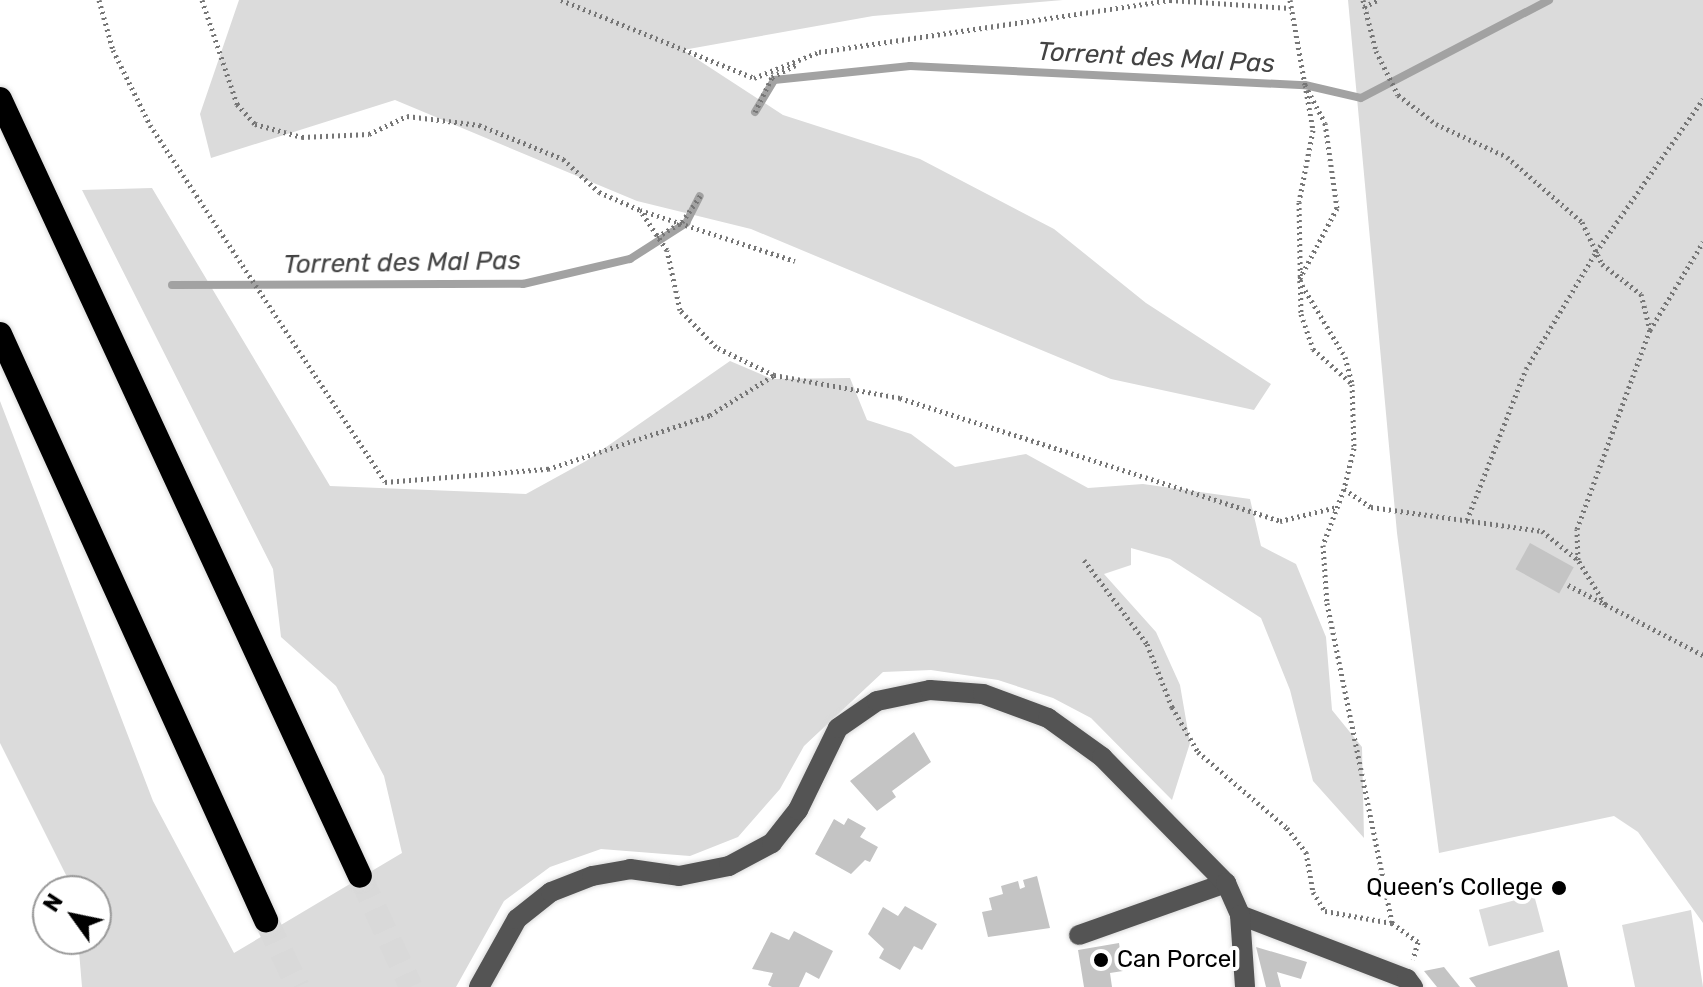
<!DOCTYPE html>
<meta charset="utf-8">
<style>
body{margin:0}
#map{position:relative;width:1703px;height:987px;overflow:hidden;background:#fff;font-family:Rubik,sans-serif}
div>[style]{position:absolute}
.green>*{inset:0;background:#dbdbdb;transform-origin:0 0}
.stream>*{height:8px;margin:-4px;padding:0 4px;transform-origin:4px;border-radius:4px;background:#a2a2a2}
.building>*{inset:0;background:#c4c4c4;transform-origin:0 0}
.highway-tunnel>*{height:24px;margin-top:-12px;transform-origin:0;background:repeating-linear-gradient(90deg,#d9d9d9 0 24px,transparent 0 36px)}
.path>*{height:5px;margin-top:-2.5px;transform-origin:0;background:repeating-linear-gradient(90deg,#767676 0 2px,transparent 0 6px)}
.roads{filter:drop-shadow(0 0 2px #dbdbdb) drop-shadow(0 0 2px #dbdbdb)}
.minor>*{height:20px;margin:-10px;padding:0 10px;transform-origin:10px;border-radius:10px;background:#545454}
.highway>*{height:24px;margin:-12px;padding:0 12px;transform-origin:12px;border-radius:12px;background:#000}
.dots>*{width:22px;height:22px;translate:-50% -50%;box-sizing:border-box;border:4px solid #fff;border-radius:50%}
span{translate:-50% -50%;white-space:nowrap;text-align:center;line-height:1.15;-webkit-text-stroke:8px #fff;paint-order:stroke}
.poi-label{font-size:24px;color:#000}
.right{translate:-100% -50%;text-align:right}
.left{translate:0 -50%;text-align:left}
.water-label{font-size:26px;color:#434343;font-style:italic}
.north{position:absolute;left:32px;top:875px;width:80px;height:80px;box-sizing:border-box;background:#fff;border:2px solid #999;border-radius:50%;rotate:303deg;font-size:22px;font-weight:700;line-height:32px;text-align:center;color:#000}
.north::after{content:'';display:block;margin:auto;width:28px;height:36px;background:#000;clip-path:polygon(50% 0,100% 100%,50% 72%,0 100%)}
</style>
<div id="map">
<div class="green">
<i style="clip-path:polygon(239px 0,1063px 0,873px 16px,683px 50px,783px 115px,920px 159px,1054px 229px,1146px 303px,1271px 384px,1254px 410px,1111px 379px,751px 229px,637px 201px,395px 100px,211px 158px,200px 114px)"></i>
<i style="clip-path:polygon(1348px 0,1703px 0,1703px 923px,1638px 832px,1614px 816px,1439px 853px,1397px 533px)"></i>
<i style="clip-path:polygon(152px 188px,330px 486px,526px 494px,586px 461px,730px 361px,772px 379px,850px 378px,867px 420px,911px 434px,955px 467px,1026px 454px,1088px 488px,1143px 484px,1250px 499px,1261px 546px,1296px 564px,1326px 637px,1332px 710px,1362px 747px,1364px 838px,1313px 781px,1290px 690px,1261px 618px,1170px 559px,1131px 548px,1131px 565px,1104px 574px,1156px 632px,1180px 685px,1190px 743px,1172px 800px,1091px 718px,1053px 698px,998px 680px,931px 670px,883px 672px,804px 746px,780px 789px,738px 837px,690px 856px,601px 849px,550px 867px,504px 901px,456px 987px,82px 987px,78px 939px,96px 939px,96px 891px,74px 891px,0 743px,0 401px,153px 801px,234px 953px,402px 853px,384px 776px,336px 686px,281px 637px,273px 569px,82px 190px)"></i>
<i style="left:1534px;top:895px;width:38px;height:57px;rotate:75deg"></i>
<i style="clip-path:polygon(1691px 910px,1703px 987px,1635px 987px,1622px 925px)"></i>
</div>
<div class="stream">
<i style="left:755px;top:112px;width:37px;rotate:-59deg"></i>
<i style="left:774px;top:80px;width:137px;rotate:-5.9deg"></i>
<i style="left:910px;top:66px;width:395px;rotate:2.8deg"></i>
<i style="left:1305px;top:85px;width:57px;rotate:13.1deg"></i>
<i style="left:1361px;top:98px;width:212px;rotate:-27.5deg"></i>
<i style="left:172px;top:285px;width:351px;rotate:-0.2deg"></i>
<i style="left:523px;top:284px;width:110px;rotate:-13.2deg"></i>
<i style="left:630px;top:259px;width:67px;rotate:-32.7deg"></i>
<i style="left:686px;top:223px;width:30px;rotate:-63deg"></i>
</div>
<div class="building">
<i style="left:1530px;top:543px;width:50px;height:30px;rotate:29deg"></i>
<i style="clip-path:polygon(914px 732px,931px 762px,892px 791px,896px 797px,877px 811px,850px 781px)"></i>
<i style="clip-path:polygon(848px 818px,866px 828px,860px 837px,878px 847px,870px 862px,865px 860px,851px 874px,815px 854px,834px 819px,844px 825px)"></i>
<i style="clip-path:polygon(1037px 876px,1050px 928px,988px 937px,982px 912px,992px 910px,989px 898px,1003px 894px,1001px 886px,1018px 881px,1020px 889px,1025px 887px,1023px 880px)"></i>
<i style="clip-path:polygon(905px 906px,937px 924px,922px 950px,914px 946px,900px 970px,879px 958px,884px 949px,868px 934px,883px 907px,898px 916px)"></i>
<i style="clip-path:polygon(794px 931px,833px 951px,819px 979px,806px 972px,799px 987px,772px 987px,768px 985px,773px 973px,752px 969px,771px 932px,789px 940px)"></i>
<i style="clip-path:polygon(1119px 943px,1123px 971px,1110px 973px,1112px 987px,1084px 987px,1078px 950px)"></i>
<i style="clip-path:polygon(1256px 947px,1307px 962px,1301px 979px,1277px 972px,1281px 987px,1266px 987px)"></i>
<i style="clip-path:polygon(1559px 950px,1568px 987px,1476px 987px,1469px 978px)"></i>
<i style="clip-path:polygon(1444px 967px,1460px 987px,1437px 987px,1424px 971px)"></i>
</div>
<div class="highway-tunnel">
<i style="left:360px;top:876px;width:122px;rotate:65.3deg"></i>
<i style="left:266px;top:920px;width:74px;rotate:64.5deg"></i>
</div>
<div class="path">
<i style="left:99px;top:0;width:52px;rotate:74.4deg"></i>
<i style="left:113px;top:50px;width:84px;rotate:63.7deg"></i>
<i style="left:150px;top:125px;width:427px;rotate:56.6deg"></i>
<i style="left:385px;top:482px;width:164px;rotate:-4.6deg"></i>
<i style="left:548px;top:469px;width:171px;rotate:-18.4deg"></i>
<i style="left:710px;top:415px;width:75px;rotate:-32deg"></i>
<i style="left:774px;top:375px;width:64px;rotate:-154.2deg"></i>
<i style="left:716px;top:347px;width:52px;rotate:-134.2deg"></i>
<i style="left:680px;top:310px;width:61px;rotate:-102.2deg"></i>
<i style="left:667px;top:250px;width:48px;rotate:-124deg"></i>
<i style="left:202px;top:0;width:110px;rotate:71.4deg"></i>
<i style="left:237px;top:104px;width:27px;rotate:48deg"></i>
<i style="left:255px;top:124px;width:49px;rotate:15.5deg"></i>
<i style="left:302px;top:137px;width:67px;rotate:-2.6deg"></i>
<i style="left:369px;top:134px;width:42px;rotate:-25.3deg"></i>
<i style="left:407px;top:116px;width:73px;rotate:7.1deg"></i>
<i style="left:479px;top:125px;width:91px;rotate:22deg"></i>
<i style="left:563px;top:159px;width:49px;rotate:42.5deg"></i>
<i style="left:599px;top:192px;width:45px;rotate:23.7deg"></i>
<i style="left:640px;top:210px;width:163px;rotate:18.2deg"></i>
<i style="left:561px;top:0;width:208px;rotate:22deg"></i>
<i style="left:754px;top:78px;width:70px;rotate:-21.8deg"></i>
<i style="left:819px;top:52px;width:355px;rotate:-8.4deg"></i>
<i style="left:1170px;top:0;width:121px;rotate:3.8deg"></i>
<i style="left:1290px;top:0;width:86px;rotate:80deg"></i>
<i style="left:1305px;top:85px;width:43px;rotate:62.2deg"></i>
<i style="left:1325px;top:123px;width:86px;rotate:82deg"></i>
<i style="left:1337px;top:208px;width:81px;rotate:117.8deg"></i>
<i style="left:1299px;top:280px;width:90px;rotate:59.1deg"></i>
<i style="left:1345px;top:357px;width:28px;rotate:75deg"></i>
<i style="left:1352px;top:384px;width:64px;rotate:88.2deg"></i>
<i style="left:1354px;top:448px;width:42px;rotate:103.7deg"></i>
<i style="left:1344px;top:489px;width:32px;rotate:34deg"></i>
<i style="left:1371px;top:507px;width:173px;rotate:8deg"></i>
<i style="left:1542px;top:531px;width:46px;rotate:38.9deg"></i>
<i style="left:1363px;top:0;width:53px;rotate:75.7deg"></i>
<i style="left:1376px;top:51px;width:49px;rotate:63.4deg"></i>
<i style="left:1398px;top:95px;width:48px;rotate:37.3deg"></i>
<i style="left:1436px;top:124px;width:78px;rotate:24.9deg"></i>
<i style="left:1507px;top:157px;width:99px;rotate:40.9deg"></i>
<i style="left:1582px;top:222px;width:47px;rotate:64.5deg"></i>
<i style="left:1602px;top:264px;width:49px;rotate:37.6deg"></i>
<i style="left:1641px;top:294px;width:37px;rotate:76deg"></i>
<i style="left:1364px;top:7px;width:15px;rotate:-28deg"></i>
<i style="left:1306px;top:90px;width:41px;rotate:80.1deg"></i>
<i style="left:1313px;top:130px;width:73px;rotate:101deg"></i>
<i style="left:1299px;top:202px;width:112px;rotate:89deg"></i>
<i style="left:1301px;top:314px;width:37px;rotate:71deg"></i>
<i style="left:1313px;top:349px;width:51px;rotate:41.8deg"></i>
<i style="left:755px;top:112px;width:39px;rotate:-64deg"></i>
<i style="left:772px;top:77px;width:28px;rotate:-27deg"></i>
<i style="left:657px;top:237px;width:29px;rotate:-31deg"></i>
<i style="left:682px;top:222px;width:32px;rotate:-55deg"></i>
<i style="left:774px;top:375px;width:128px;rotate:10.3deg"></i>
<i style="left:900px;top:398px;width:399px;rotate:17.9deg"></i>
<i style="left:1280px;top:521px;width:59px;rotate:-13.8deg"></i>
<i style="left:1344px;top:489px;width:60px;rotate:110.6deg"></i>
<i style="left:1323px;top:545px;width:58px;rotate:86.1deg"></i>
<i style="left:1327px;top:603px;width:327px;rotate:78.5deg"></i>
<i style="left:1392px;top:923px;width:32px;rotate:36deg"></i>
<i style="left:1418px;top:942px;width:18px;rotate:106deg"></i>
<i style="left:1467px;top:520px;width:162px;rotate:-68.7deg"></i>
<i style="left:1526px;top:369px;width:136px;rotate:-59.1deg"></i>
<i style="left:1596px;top:252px;width:187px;rotate:-55deg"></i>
<i style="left:1084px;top:560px;width:105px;rotate:53.1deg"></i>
<i style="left:1147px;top:644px;width:68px;rotate:68.4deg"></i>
<i style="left:1172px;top:707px;width:52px;rotate:60deg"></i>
<i style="left:1198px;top:752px;width:117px;rotate:40.5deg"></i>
<i style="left:1287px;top:828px;width:31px;rotate:52deg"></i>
<i style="left:1306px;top:852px;width:41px;rotate:80.1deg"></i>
<i style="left:1313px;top:892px;width:22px;rotate:58deg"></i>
<i style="left:1325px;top:911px;width:68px;rotate:10.2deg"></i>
<i style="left:1568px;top:585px;width:152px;rotate:27.4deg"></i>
<i style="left:1605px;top:604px;width:52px;rotate:-121.5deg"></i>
<i style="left:1578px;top:560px;width:31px;rotate:-92deg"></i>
<i style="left:1577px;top:529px;width:212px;rotate:-69.9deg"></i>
<i style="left:1650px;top:330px;width:103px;rotate:-58.9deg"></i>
</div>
<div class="roads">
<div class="minor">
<i style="left:1240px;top:915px;width:179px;rotate:21deg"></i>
<i style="left:1407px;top:979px;width:10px;rotate:53deg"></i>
<i style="left:1079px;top:935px;width:156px;rotate:-19.5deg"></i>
<i style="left:479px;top:987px;width:78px;rotate:-60.8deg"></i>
<i style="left:517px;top:919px;width:43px;rotate:-38.5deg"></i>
<i style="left:551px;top:892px;width:44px;rotate:-21.3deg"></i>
<i style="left:592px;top:876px;width:39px;rotate:-10deg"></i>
<i style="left:630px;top:869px;width:49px;rotate:8.1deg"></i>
<i style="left:679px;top:876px;width:51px;rotate:-11.3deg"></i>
<i style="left:729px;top:866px;width:49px;rotate:-28.1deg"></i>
<i style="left:772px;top:843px;width:42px;rotate:-51.8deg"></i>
<i style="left:798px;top:810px;width:91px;rotate:-64deg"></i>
<i style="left:838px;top:728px;width:47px;rotate:-34.7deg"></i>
<i style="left:877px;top:701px;width:54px;rotate:-11.7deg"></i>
<i style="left:930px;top:690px;width:53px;rotate:4.3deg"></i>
<i style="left:983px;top:694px;width:69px;rotate:20.3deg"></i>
<i style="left:1048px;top:718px;width:67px;rotate:35.8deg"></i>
<i style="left:1102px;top:757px;width:177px;rotate:45.5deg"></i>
<i style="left:1226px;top:883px;width:35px;rotate:66deg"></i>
<i style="left:1240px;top:915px;width:72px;rotate:86deg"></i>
</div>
<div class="highway">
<i style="left:0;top:99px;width:856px;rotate:65.14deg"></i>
<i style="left:0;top:334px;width:644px;rotate:65.59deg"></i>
</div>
</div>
<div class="dots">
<i style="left:1559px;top:888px;background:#000"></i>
<i style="left:1101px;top:960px;background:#000"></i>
</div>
<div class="poi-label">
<span class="right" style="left:1543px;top:888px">Queen’s College</span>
<span class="left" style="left:1117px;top:960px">Can Porcel</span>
</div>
<div class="water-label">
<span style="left:1156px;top:58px;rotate:3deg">Torrent des Mal Pas</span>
<span style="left:402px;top:263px;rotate:-1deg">Torrent des Mal Pas</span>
</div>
<div class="north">N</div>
</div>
